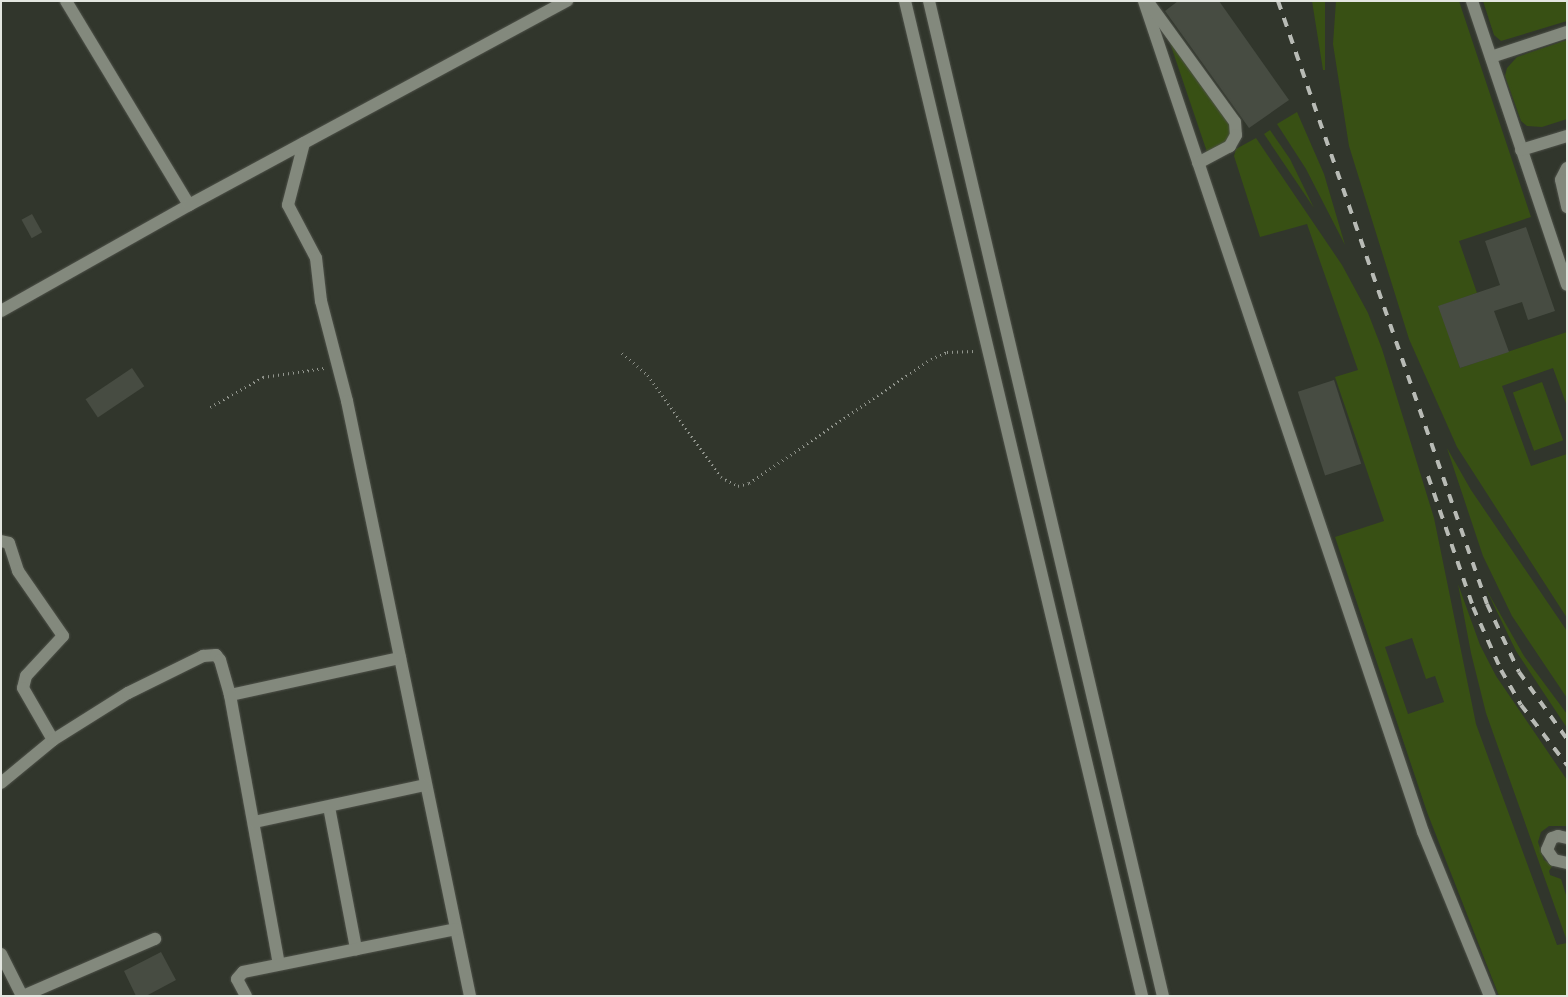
<!DOCTYPE html>
<style>
body{margin:0}
#map{position:relative;width:1568px;height:997px;overflow:hidden;background:#31362c;font-family:Roboto,sans-serif}
div>[style]{position:absolute}
.green>*{inset:0;background:#385014;transform-origin:0 0}
.building>*{inset:0;background:#474c42;transform-origin:0 0}
.path>*{height:2.5px;margin-top:-1.25px;transform-origin:0;background:repeating-linear-gradient(90deg,#91958d 0 1px,transparent 0 5px)}
.roads{filter:drop-shadow(0 0 1px #4e5149) drop-shadow(0 0 1px #4e5149)}
.minor>*{height:12px;margin:-6px;padding:0 6px;transform-origin:6px;border-radius:6px;background:#83897d}
.rail>*{height:4px;margin-top:-2px;transform-origin:0;background:repeating-linear-gradient(90deg,#b8bbb5 0 9px,transparent 0 18px)}
span{translate:-50% -50%;white-space:nowrap;text-align:center;line-height:1.15;-webkit-text-stroke:4px #1a1d18;paint-order:stroke}
.frame{position:absolute;inset:0;border:2px solid #e3e6e0;pointer-events:none}
</style>
<div id="map">
<div class="green">
<i style="clip-path:polygon(1312px 1px,1325px 1px,1325px 70px,1323px 70px)"></i>
<i style="clip-path:polygon(1336px 1px,1459px 1px,1531px 217px,1459px 241px,1477px 293px,1439px 306px,1460px 368px,1567px 332px,1567px 406px,1553px 368px,1502px 386px,1531px 466px,1567px 454px,1567px 618px,1457px 447px,1409px 339px,1349px 146px,1333px 44px)"></i>
<i style="clip-path:polygon(1483px 1px,1567px 1px,1567px 21px,1501px 41px,1494px 35px)"></i>
<i style="clip-path:polygon(1168px 37px,1230px 121px,1231px 134px,1223px 145px,1207px 152px)"></i>
<i style="clip-path:polygon(1567px 40px,1567px 119px,1542px 127px,1527px 126px,1521px 121px,1505px 76px,1507px 68px,1517px 57px)"></i>
<i style="clip-path:polygon(1297px 112px,1324px 174px,1345px 245px,1306px 169px,1277px 124px)"></i>
<i style="clip-path:polygon(1270px 130px,1290px 159px,1314px 208px,1264px 134px)"></i>
<i style="clip-path:polygon(evenodd,1256px 138px,1342px 265px,1368px 313px,1382px 349px,1434px 518px,1476px 724px,1557px 945px,1567px 943px,1567px 996px,1499px 996px,1427px 812px,1335px 537px,1384px 521px,1335px 377px,1358px 370px,1307px 224px,1260px 237px,1234px 156px,1236px 149px,1256px 138px,1412px 638px,1426px 679px,1435px 676px,1444px 702px,1408px 714px,1385px 647px,1412px 638px)"></i>
<i style="left:1542px;top:382px;width:62px;height:31px;rotate:70deg"></i>
<i style="clip-path:polygon(1447px 448px,1471px 490px,1567px 631px,1567px 698px,1512px 616px,1483px 556px)"></i>
<i style="clip-path:polygon(1458px 584px,1480px 645px,1496px 676px,1567px 780px,1567px 826px,1549px 826px,1541px 832px,1538px 842px,1544px 860px,1553px 865px,1549px 871px,1550px 875px,1561px 879px,1567px 898px,1567px 941px,1486px 713px,1471px 653px)"></i>
<i style="clip-path:polygon(1486px 589px,1524px 656px,1567px 714px,1567px 728px,1516px 651px)"></i>
</div>
<div class="building">
<i style="clip-path:polygon(1178px 1px,1219px 1px,1289px 100px,1249px 128px,1165px 11px)"></i>
<i style="left:32px;top:214px;width:21px;height:12px;rotate:61deg"></i>
<i style="clip-path:polygon(1526px 227px,1555px 311px,1528px 320px,1522px 302px,1494px 311px,1509px 352px,1460px 368px,1438px 306px,1500px 285px,1485px 241px)"></i>
<i style="left:132px;top:368px;width:22px;height:56px;rotate:56deg"></i>
<i style="left:1334px;top:380px;width:88px;height:38px;rotate:72deg"></i>
<i style="clip-path:polygon(161px 952px,176px 980px,146px 996px,136px 996px,124px 971px)"></i>
</div>
<div class="path">
<i style="left:622px;top:353px;width:34px;rotate:40deg"></i>
<i style="left:648px;top:375px;width:125px;rotate:54.4deg"></i>
<i style="left:721px;top:477px;width:19px;rotate:28deg"></i>
<i style="left:738px;top:486px;width:11px;rotate:-15deg"></i>
<i style="left:749px;top:483px;width:220px;rotate:-34.3deg"></i>
<i style="left:931px;top:359px;width:17px;rotate:-24deg"></i>
<i style="left:947px;top:352px;width:28px;rotate:-2deg"></i>
<i style="left:210px;top:407px;width:61px;rotate:-29.5deg"></i>
<i style="left:263px;top:377px;width:62px;rotate:-8.4deg"></i>
</div>
<div class="roads">
<div class="minor">
<i style="left:66px;top:1px;width:238px;rotate:58.9deg"></i>
<i style="left:905px;top:1px;width:1023px;rotate:76.6deg"></i>
<i style="left:929px;top:1px;width:1022px;rotate:76.77deg"></i>
<i style="left:1144px;top:1px;width:877px;rotate:71.44deg"></i>
<i style="left:1423px;top:832px;width:177px;rotate:67.8deg"></i>
<i style="left:1472px;top:1px;width:299px;rotate:71.5deg"></i>
<i style="left:1148px;top:2px;width:148px;rotate:54.1deg"></i>
<i style="left:1235px;top:122px;width:13px;rotate:86deg"></i>
<i style="left:1236px;top:135px;width:13px;rotate:119deg"></i>
<i style="left:1230px;top:146px;width:36px;rotate:152deg"></i>
<i style="left:1491px;top:57px;width:80px;rotate:-18.2deg"></i>
<i style="left:304px;top:143px;width:64px;rotate:104.5deg"></i>
<i style="left:288px;top:205px;width:60px;rotate:62.2deg"></i>
<i style="left:316px;top:258px;width:43px;rotate:83.4deg"></i>
<i style="left:321px;top:301px;width:103px;rotate:75.4deg"></i>
<i style="left:347px;top:401px;width:608px;rotate:78.32deg"></i>
<i style="left:1521px;top:150px;width:48px;rotate:-16.9deg"></i>
<i style="left:1567px;top:168px;width:13px;rotate:117deg"></i>
<i style="left:1561px;top:180px;width:28px;rotate:77deg"></i>
<i style="left:1px;top:311px;width:216px;rotate:-29.4deg"></i>
<i style="left:189px;top:205px;width:430px;rotate:-28.4deg"></i>
<i style="left:1px;top:541px;width:8px;rotate:14deg"></i>
<i style="left:9px;top:543px;width:29px;rotate:72deg"></i>
<i style="left:18px;top:571px;width:79px;rotate:55.3deg"></i>
<i style="left:63px;top:636px;width:54px;rotate:132.8deg"></i>
<i style="left:26px;top:676px;width:12px;rotate:104deg"></i>
<i style="left:23px;top:688px;width:60px;rotate:60deg"></i>
<i style="left:230px;top:695px;width:174px;rotate:-12.3deg"></i>
<i style="left:1px;top:783px;width:67px;rotate:-39.6deg"></i>
<i style="left:53px;top:740px;width:89px;rotate:-32.1deg"></i>
<i style="left:128px;top:693px;width:84px;rotate:-26.3deg"></i>
<i style="left:203px;top:656px;width:13px;rotate:-4deg"></i>
<i style="left:216px;top:655px;width:6px;rotate:51deg"></i>
<i style="left:220px;top:660px;width:36px;rotate:74deg"></i>
<i style="left:230px;top:695px;width:273px;rotate:79.7deg"></i>
<i style="left:329px;top:807px;width:145px;rotate:79.2deg"></i>
<i style="left:254px;top:822px;width:175px;rotate:-12.2deg"></i>
<i style="left:1567px;top:838px;width:9px;rotate:-167deg"></i>
<i style="left:1558px;top:836px;width:6px;rotate:162deg"></i>
<i style="left:1552px;top:838px;width:13px;rotate:113deg"></i>
<i style="left:1547px;top:850px;width:12px;rotate:55deg"></i>
<i style="left:1554px;top:860px;width:13px;rotate:13deg"></i>
<i style="left:1px;top:954px;width:47px;rotate:63.4deg"></i>
<i style="left:23px;top:996px;width:144px;rotate:-23.4deg"></i>
<i style="left:246px;top:996px;width:19px;rotate:-118deg"></i>
<i style="left:237px;top:979px;width:9px;rotate:-49deg"></i>
<i style="left:243px;top:972px;width:217px;rotate:-11.4deg"></i>
</div>
</div>
<div class="rail">
<i style="left:1278px;top:1px;width:638px;rotate:70.88deg"></i>
<i style="left:1487px;top:604px;width:75px;rotate:64.8deg"></i>
<i style="left:1519px;top:672px;width:82px;rotate:54.4deg"></i>
<i style="left:1428px;top:476px;width:139px;rotate:71deg"></i>
<i style="left:1473px;top:607px;width:69px;rotate:66deg"></i>
<i style="left:1501px;top:670px;width:40px;rotate:60.3deg"></i>
<i style="left:1521px;top:705px;width:76px;rotate:52.5deg"></i>
</div>
<div class="frame"></div>
</div>
